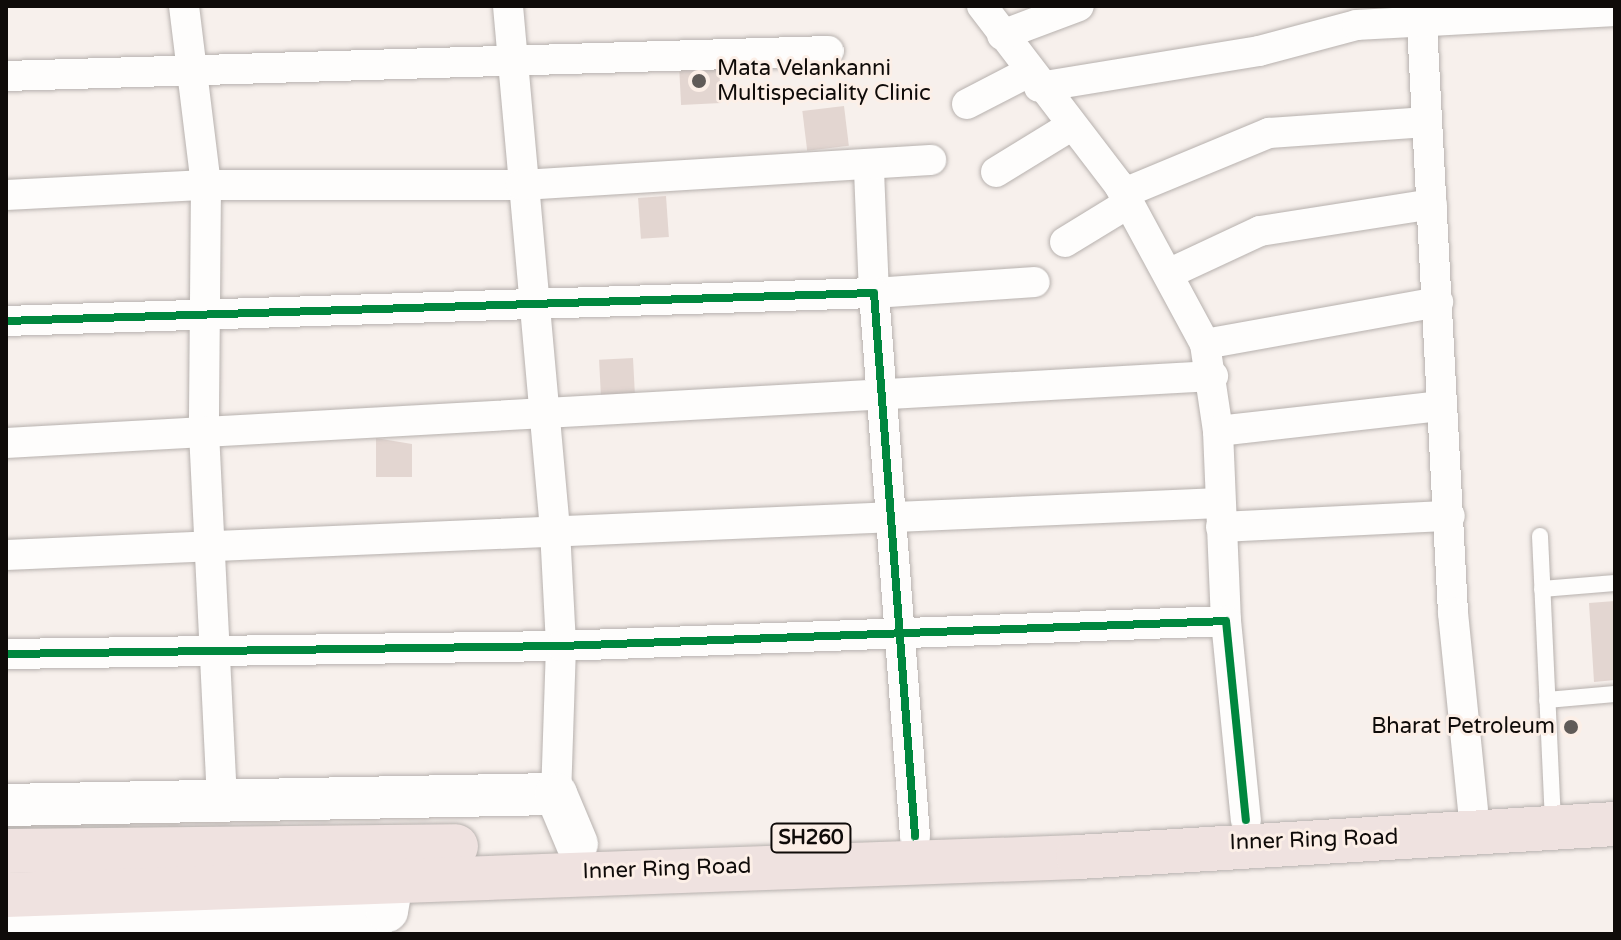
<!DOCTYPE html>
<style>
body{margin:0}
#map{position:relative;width:1621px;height:940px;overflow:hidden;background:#f7f0ec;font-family:"Varela Round",sans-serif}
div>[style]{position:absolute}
.building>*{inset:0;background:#e3d6d1;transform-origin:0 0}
.roads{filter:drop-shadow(0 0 2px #b7b1ae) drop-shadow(0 0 2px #b7b1ae)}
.lane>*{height:16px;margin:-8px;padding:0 8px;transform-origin:8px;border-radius:8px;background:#fefdfc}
.street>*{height:30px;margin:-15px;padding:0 15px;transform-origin:15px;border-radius:15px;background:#fefdfc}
.secondary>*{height:42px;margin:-21px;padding:0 21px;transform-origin:21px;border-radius:21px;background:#fefdfc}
.highway>*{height:44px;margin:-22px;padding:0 22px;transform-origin:22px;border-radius:22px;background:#efe2e0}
.cycleway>*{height:8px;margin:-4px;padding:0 4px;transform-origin:4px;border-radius:4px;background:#00873e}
.dots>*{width:22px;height:22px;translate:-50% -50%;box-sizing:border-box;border:4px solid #fcefe7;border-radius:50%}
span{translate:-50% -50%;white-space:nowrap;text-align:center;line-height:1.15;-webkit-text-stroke:6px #fcefe7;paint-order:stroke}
.shield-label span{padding:2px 6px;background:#fcefe7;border:2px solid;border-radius:6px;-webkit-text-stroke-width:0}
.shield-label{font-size:20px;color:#0f0b09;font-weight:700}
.poi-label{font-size:22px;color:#0f0b09}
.left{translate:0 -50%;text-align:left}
.right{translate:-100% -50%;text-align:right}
.street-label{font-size:22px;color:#0f0b09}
.frame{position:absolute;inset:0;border:8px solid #0f0b09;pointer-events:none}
</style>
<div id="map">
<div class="building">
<i style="left:719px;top:64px;width:39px;height:40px;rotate:87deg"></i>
<i style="left:844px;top:106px;width:40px;height:42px;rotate:83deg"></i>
<i style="left:666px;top:196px;width:41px;height:28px;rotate:86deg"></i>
<i style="left:633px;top:358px;width:38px;height:34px;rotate:87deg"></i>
<i style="clip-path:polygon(376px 438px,412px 444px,412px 477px,376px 477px)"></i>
<i style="clip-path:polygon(1615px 601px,1615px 680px,1594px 682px,1589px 603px)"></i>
</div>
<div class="roads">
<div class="lane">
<i style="left:1540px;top:536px;width:269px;rotate:87.4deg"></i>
<i style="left:1542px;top:589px;width:73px;rotate:-4.7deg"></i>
<i style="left:1547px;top:700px;width:68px;rotate:-5deg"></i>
</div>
<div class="street">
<i style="left:184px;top:6px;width:180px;rotate:83deg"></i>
<i style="left:206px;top:185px;width:247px;rotate:90.5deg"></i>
<i style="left:204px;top:432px;width:367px;rotate:87.2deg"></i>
<i style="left:508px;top:6px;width:526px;rotate:84.87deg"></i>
<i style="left:555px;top:530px;width:116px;rotate:87deg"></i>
<i style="left:561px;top:646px;width:148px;rotate:91.9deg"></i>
<i style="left:982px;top:6px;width:225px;rotate:52.6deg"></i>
<i style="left:1119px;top:185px;width:181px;rotate:61.6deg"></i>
<i style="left:1205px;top:344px;width:88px;rotate:81.5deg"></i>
<i style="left:1218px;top:431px;width:190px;rotate:87.6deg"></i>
<i style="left:1421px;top:6px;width:608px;rotate:86.98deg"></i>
<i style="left:1453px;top:613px;width:197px;rotate:84.2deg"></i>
<i style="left:1002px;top:35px;width:82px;rotate:-20.6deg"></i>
<i style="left:6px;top:76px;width:823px;rotate:-1.74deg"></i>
<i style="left:1039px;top:87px;width:223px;rotate:-9.3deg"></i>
<i style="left:1259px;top:51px;width:101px;rotate:-14.9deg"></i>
<i style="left:1357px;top:25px;width:258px;rotate:-3.1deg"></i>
<i style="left:967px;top:104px;width:70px;rotate:-27.3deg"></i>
<i style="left:869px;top:170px;width:123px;rotate:87.7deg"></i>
<i style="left:874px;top:293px;width:161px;rotate:-3.9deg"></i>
<i style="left:996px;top:172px;width:88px;rotate:-31.5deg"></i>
<i style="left:1124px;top:193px;width:157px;rotate:-22.5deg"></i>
<i style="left:1269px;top:133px;width:158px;rotate:-4deg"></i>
<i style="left:6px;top:195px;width:200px;rotate:-2.9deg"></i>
<i style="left:206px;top:185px;width:315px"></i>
<i style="left:521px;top:185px;width:411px;rotate:-3.5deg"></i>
<i style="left:1065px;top:242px;width:75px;rotate:-31.4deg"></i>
<i style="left:1170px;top:273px;width:99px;rotate:-25deg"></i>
<i style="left:1260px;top:231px;width:174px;rotate:-8.9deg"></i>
<i style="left:6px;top:321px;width:868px;rotate:-1.85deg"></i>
<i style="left:874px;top:293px;width:545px;rotate:85.68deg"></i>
<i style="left:1205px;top:344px;width:237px;rotate:-10.2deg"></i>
<i style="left:1218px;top:431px;width:225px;rotate:-6.4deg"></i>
<i style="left:6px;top:443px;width:1209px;rotate:-3.18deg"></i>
<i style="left:1221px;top:527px;width:229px;rotate:-2.8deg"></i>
<i style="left:6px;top:555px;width:1215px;rotate:-2.45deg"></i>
<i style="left:6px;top:654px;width:555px;rotate:-0.83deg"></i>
<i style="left:561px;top:646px;width:665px;rotate:-2.15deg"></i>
<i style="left:1226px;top:621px;width:200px;rotate:84.3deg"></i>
</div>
<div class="secondary">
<i style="left:6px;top:805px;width:550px;rotate:-1.15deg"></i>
<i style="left:556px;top:794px;width:54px;rotate:67.2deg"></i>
<i style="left:6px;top:928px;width:381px;rotate:-2.6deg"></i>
<i style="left:387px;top:911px;width:35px;rotate:-80deg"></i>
</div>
<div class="highway">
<i style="left:6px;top:851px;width:450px;rotate:-0.6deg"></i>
<i style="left:6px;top:895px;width:1073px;rotate:-2.03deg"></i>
<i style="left:1078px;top:857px;width:538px;rotate:-3.52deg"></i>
</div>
</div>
<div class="cycleway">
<i style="left:6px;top:321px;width:868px;rotate:-1.85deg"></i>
<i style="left:874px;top:293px;width:545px;rotate:85.68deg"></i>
<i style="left:6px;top:654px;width:555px;rotate:-0.83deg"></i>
<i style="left:561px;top:646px;width:665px;rotate:-2.15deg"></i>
<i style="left:1226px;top:621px;width:200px;rotate:84.3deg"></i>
</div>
<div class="dots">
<i style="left:699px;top:81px;background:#605b58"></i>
<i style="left:1571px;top:727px;background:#605b58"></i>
</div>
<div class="shield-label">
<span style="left:811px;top:838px">SH260</span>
</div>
<div class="poi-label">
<span class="left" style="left:717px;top:81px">Mata Velankanni<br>Multispeciality Clinic</span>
<span class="right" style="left:1555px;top:727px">Bharat Petroleum</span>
</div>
<div class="street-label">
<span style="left:1314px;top:840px;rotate:-2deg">Inner Ring Road</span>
<span style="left:667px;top:869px;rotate:-2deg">Inner Ring Road</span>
</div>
<div class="frame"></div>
</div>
